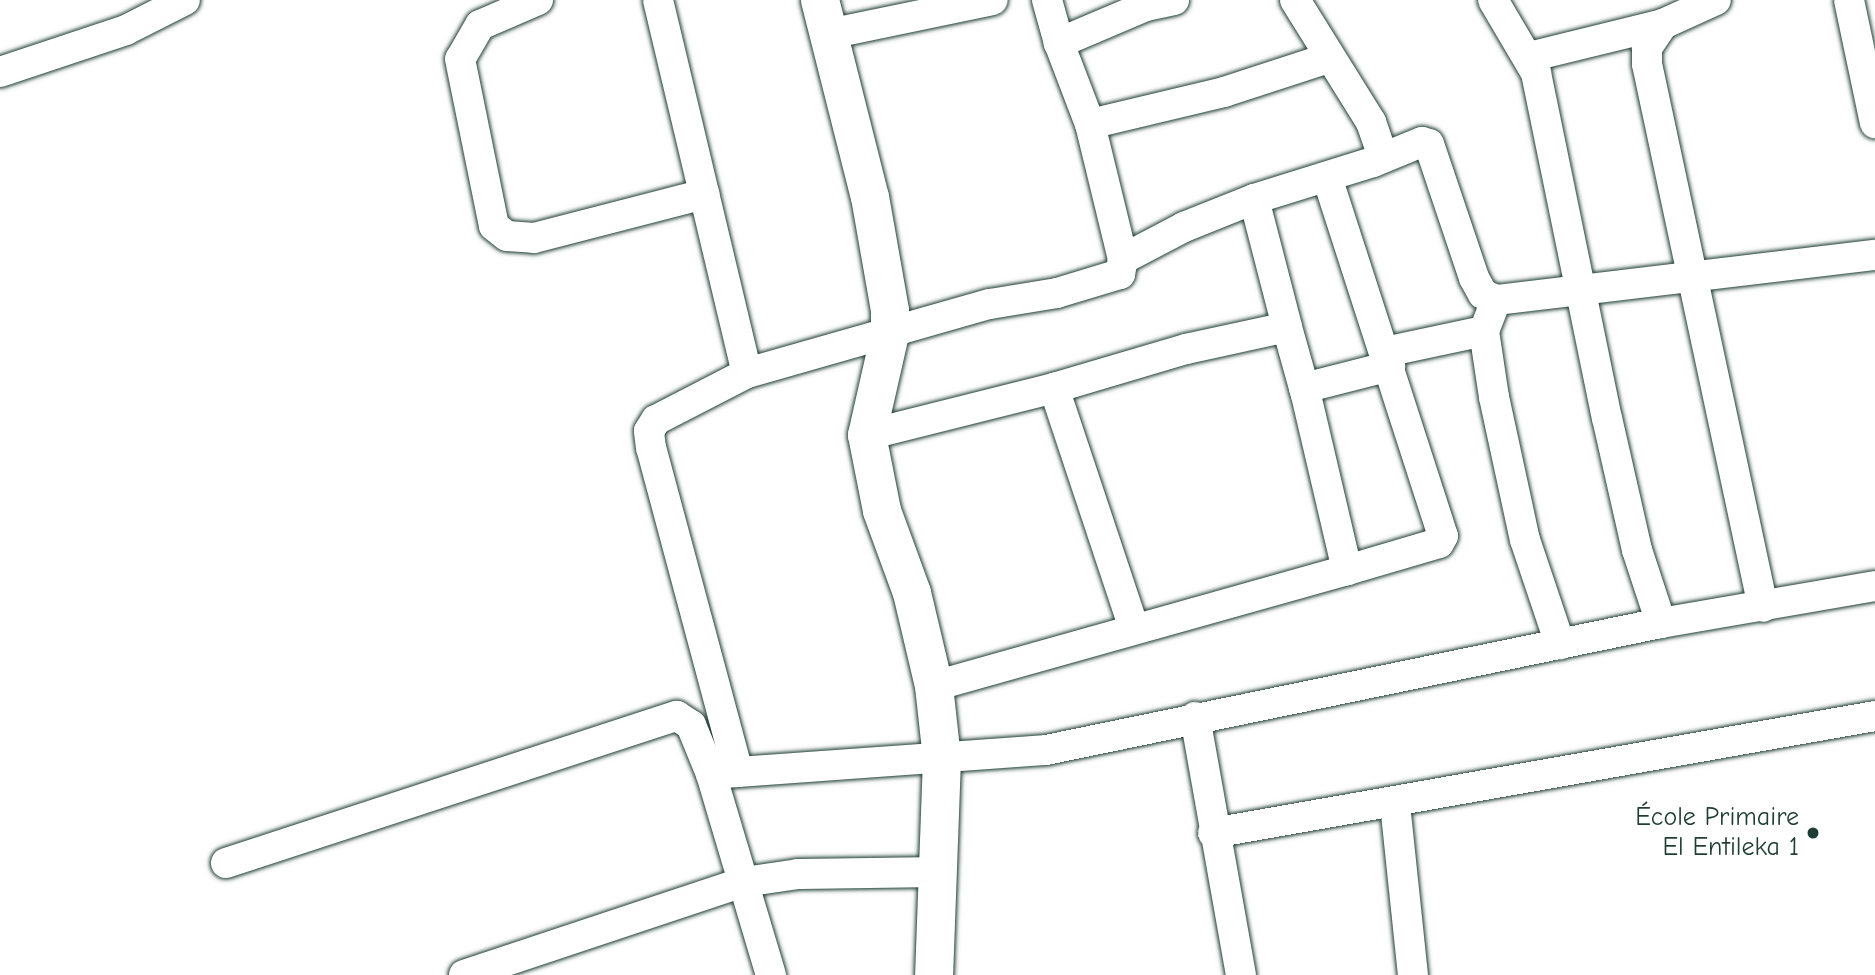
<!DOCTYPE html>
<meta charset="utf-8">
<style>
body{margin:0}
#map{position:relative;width:1875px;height:975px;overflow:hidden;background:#fff;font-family:"Comic Neue",sans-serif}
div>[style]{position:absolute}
.roads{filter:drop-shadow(0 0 2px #1f3d34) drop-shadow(0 0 2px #1f3d34)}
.street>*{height:30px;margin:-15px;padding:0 15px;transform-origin:15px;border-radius:15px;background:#fff}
.secondary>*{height:38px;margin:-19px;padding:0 19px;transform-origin:19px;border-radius:19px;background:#fff}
.dots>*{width:19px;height:19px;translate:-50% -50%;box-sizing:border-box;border:4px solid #fff;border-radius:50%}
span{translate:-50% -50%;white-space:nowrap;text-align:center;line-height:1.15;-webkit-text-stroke:7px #fff;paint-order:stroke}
.poi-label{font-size:26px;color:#1f3d34}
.right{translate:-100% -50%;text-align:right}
</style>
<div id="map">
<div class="roads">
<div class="street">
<i style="left:538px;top:0;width:63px;rotate:156.7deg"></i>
<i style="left:480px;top:25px;width:39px;rotate:120deg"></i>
<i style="left:460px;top:59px;width:170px;rotate:78.5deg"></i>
<i style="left:494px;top:226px;width:16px;rotate:38deg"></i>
<i style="left:507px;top:236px;width:27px;rotate:4deg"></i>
<i style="left:534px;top:238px;width:176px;rotate:-14.5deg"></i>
<i style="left:658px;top:0;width:383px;rotate:76.6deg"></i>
<i style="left:1047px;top:0;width:45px;rotate:74.4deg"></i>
<i style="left:1174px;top:0;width:29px;rotate:168deg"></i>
<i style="left:1146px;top:6px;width:95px;rotate:157deg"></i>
<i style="left:1059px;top:43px;width:87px;rotate:69.1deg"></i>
<i style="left:1090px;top:124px;width:139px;rotate:76.3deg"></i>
<i style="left:1123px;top:259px;width:69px;rotate:-27.7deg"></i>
<i style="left:1184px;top:227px;width:75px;rotate:-21.8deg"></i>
<i style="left:1254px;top:199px;width:125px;rotate:-17.3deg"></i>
<i style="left:1373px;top:162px;width:53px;rotate:-22.2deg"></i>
<i style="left:1422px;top:142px;width:7px;rotate:16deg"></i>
<i style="left:1429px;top:144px;width:141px;rotate:71.4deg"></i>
<i style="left:1474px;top:278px;width:18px;rotate:61deg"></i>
<i style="left:1483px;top:294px;width:14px;rotate:25deg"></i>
<i style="left:1496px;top:300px;width:382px;rotate:-6.8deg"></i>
<i style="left:1295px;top:0;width:144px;rotate:58.1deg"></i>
<i style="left:1371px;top:122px;width:36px;rotate:71deg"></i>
<i style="left:1493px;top:0;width:85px;rotate:59.5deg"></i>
<i style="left:1536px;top:73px;width:352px;rotate:78.4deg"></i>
<i style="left:1607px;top:418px;width:135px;rotate:77.2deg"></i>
<i style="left:1637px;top:550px;width:77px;rotate:71.8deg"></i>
<i style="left:1849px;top:0;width:126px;rotate:78.1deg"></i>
<i style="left:1663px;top:24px;width:29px;rotate:124deg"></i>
<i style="left:1647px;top:48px;width:16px;rotate:90deg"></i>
<i style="left:1647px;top:64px;width:555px;rotate:77.94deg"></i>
<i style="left:829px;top:34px;width:167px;rotate:-11.7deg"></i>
<i style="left:1529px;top:57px;width:138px;rotate:-13.8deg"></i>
<i style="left:1663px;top:24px;width:58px;rotate:-24.4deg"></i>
<i style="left:0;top:72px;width:133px;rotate:-18.4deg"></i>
<i style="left:126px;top:30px;width:66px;rotate:-27deg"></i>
<i style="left:1090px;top:124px;width:138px;rotate:-13.4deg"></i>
<i style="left:1224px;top:92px;width:109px;rotate:-18.1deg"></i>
<i style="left:1327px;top:177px;width:377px;rotate:72.1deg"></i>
<i style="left:1443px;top:536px;width:8px;rotate:120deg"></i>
<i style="left:1439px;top:543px;width:96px;rotate:163.6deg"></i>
<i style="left:1254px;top:199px;width:132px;rotate:75.5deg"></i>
<i style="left:1496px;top:300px;width:33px;rotate:111deg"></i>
<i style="left:1484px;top:331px;width:67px;rotate:81.4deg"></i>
<i style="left:1494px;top:397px;width:146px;rotate:77.8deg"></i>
<i style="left:1525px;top:540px;width:110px;rotate:71.4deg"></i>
<i style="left:1385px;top:352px;width:101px;rotate:-12deg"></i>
<i style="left:1054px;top:388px;width:254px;rotate:71.6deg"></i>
<i style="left:1304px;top:388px;width:89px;rotate:-14.3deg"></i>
<i style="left:867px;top:435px;width:193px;rotate:-14.1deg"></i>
<i style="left:1054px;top:388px;width:138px;rotate:-16.5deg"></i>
<i style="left:1186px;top:349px;width:103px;rotate:-12.3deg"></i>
<i style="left:1287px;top:327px;width:71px;rotate:74.4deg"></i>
<i style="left:1306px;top:395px;width:180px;rotate:76.8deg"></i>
<i style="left:1347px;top:570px;width:429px;rotate:164.3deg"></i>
<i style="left:1195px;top:717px;width:262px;rotate:79.9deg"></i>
<i style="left:738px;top:772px;width:335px;rotate:-105deg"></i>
<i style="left:651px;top:448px;width:17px;rotate:-97deg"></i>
<i style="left:649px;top:431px;width:13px;rotate:-58deg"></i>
<i style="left:656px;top:420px;width:102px;rotate:-27.3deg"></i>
<i style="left:747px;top:373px;width:253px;rotate:-15.9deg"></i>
<i style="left:990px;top:304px;width:68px;rotate:-9.3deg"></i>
<i style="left:1057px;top:293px;width:66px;rotate:-16.8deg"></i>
<i style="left:1120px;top:274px;width:15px;rotate:-79deg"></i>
<i style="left:711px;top:774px;width:336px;rotate:-4.1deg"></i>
<i style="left:1046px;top:750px;width:628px;rotate:-11.67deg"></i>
<i style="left:1661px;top:623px;width:217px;rotate:-9.8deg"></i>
<i style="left:1395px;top:804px;width:172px;rotate:84deg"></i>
<i style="left:1213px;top:833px;width:672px;rotate:-10.02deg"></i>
<i style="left:226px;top:863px;width:474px;rotate:-18.1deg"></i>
<i style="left:677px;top:716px;width:17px;rotate:33deg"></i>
<i style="left:691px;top:725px;width:53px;rotate:67.8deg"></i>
<i style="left:711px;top:774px;width:210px;rotate:73.4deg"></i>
<i style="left:464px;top:975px;width:295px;rotate:-18.4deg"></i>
<i style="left:744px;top:882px;width:55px;rotate:-8.4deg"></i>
<i style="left:798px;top:874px;width:143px;rotate:-0.8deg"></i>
</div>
<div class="secondary">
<i style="left:820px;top:0;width:203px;rotate:75.8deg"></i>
<i style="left:870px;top:197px;width:116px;rotate:80deg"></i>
<i style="left:890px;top:311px;width:23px;rotate:90deg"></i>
<i style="left:890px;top:334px;width:104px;rotate:102.8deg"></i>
<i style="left:867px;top:435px;width:77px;rotate:78.8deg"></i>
<i style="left:882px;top:511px;width:87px;rotate:69.9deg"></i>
<i style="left:912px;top:593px;width:96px;rotate:76.7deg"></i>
<i style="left:934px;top:686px;width:73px;rotate:83.7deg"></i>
<i style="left:942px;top:759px;width:216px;rotate:92.1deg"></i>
</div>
</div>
<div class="dots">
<i style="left:1813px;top:833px;background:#1f3d34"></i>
</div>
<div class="poi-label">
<span class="right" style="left:1799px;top:833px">École Primaire<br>El Entileka 1</span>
</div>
</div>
